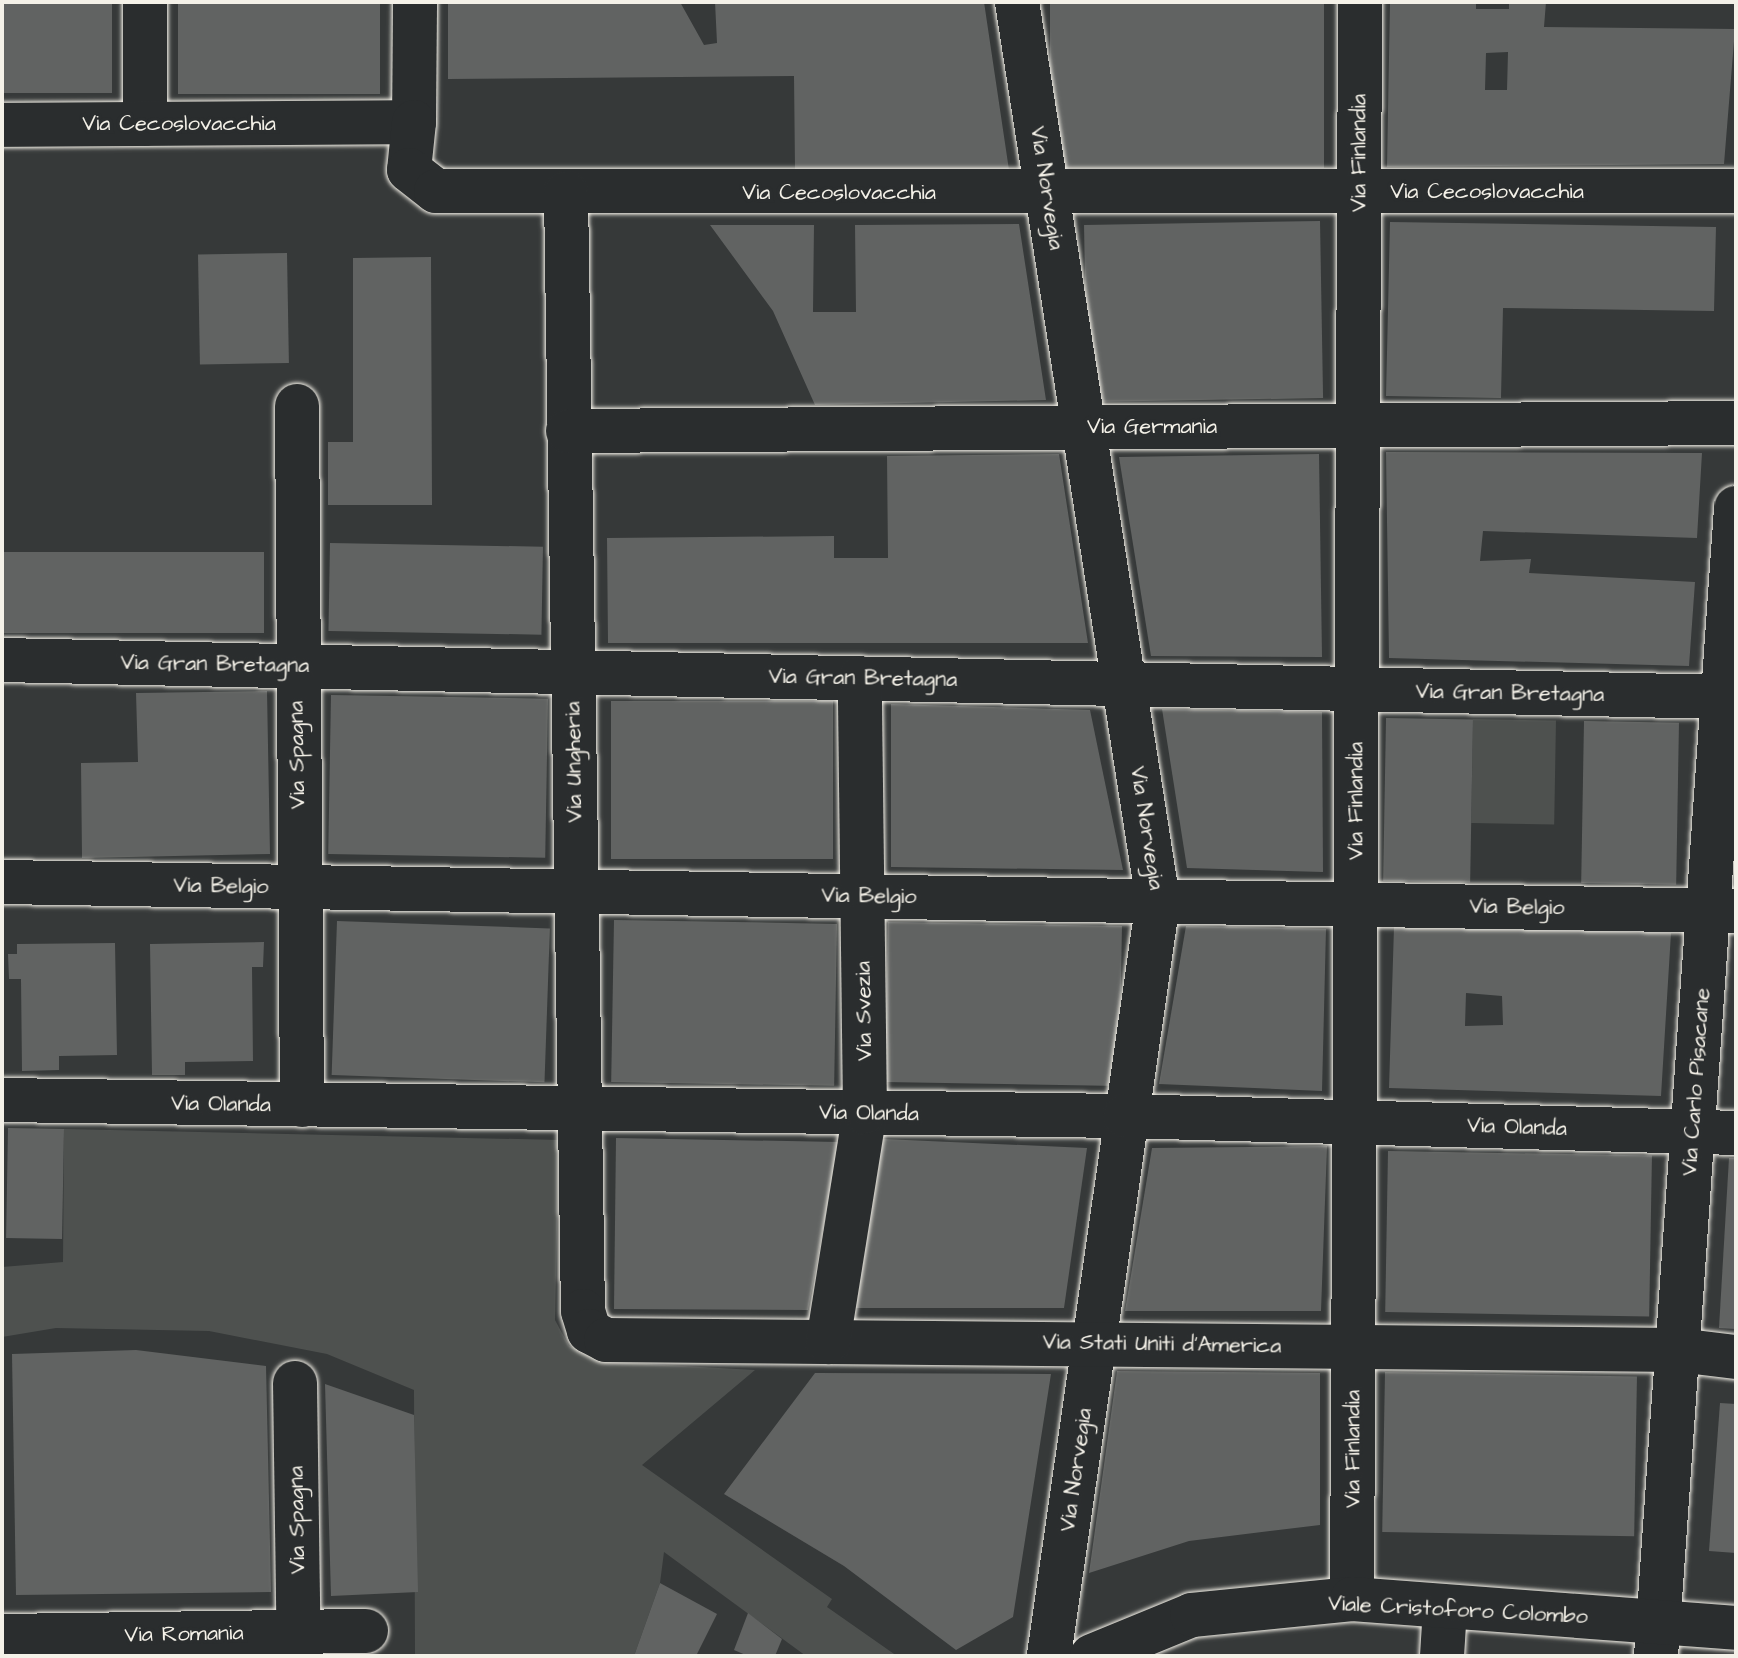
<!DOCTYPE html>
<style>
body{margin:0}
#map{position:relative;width:1738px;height:1658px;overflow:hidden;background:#363939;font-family:"Architects Daughter",sans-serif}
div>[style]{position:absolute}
.green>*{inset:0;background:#4e514f;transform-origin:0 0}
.building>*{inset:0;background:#616362;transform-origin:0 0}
.roads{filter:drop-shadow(0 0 2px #f4f1e8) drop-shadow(0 0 2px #f4f1e8)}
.minor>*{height:44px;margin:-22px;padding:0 22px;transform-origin:22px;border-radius:22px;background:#2a2d2e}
.tertiary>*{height:44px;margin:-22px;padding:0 22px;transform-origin:22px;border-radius:22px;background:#2a2d2e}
span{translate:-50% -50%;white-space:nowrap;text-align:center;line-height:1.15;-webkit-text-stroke:7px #2a2d2e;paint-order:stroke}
.street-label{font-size:22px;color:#f4f1e8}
.frame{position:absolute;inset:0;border:4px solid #f4f1e8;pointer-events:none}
</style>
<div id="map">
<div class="green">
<i style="left:1473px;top:719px;width:83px;height:104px;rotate:1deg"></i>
<i style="clip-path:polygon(64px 1129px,559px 1140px,555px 1320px,569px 1346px,610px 1362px,755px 1370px,642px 1465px,832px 1599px,827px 1607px,897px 1656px,806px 1656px,664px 1552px,660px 1583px,634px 1656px,415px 1656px,414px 1390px,327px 1354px,209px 1331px,56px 1328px,2px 1337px,2px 1267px,63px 1262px)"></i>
</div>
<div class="building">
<i style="left:2px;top:2px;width:110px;height:91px"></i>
<i style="left:178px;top:2px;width:202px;height:92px"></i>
<i style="clip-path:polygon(448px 2px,680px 2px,704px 45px,717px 43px,715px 2px,984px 2px,1009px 170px,795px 169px,794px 76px,448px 79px)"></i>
<i style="left:1050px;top:2px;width:274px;height:166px"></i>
<i style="clip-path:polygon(evenodd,1390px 2px,1476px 2px,1476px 9px,1509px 9px,1509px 2px,1546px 2px,1544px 27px,1735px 29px,1724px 164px,1387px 167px,1390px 2px,1508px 52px,1507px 90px,1485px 90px,1486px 53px,1508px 52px)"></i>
<i style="left:1320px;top:221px;width:177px;height:236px;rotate:89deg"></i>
<i style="clip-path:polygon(1390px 222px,1716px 227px,1714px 311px,1503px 308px,1501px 398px,1386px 396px)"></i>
<i style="clip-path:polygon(1019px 224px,1046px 400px,815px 405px,773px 311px,710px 225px,814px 225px,813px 312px,856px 312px,855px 225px)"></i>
<i style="left:287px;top:253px;width:110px;height:89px;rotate:89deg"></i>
<i style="clip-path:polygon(431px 257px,432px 505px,328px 505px,328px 442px,353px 442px,353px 258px)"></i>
<i style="clip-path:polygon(1386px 452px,1702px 453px,1697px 538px,1483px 531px,1480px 561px,1531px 559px,1529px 573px,1695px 582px,1689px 666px,1389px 658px)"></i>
<i style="clip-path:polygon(1059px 454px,1088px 643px,608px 643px,607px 538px,834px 536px,834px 558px,888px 558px,887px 456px)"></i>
<i style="clip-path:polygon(1319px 454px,1322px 657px,1151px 656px,1119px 457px)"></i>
<i style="left:330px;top:543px;width:213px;height:88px;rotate:1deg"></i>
<i style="left:264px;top:552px;width:81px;height:262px;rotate:90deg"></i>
<i style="clip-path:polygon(267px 691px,270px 854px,82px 858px,81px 763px,138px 762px,136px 693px)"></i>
<i style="left:331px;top:695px;width:217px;height:159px;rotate:1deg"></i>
<i style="left:611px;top:701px;width:222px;height:158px"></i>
<i style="clip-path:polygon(891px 704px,1090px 710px,1123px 870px,891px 867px)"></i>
<i style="clip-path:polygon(1162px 709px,1322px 712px,1323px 872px,1187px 868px)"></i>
<i style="left:1386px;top:718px;width:87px;height:163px;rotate:1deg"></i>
<i style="left:1584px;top:721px;width:95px;height:162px;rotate:1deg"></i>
<i style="left:614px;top:920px;width:223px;height:162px;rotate:1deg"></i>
<i style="left:337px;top:921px;width:213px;height:154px;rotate:2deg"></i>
<i style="left:888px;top:922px;width:234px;height:160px;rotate:1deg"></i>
<i style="clip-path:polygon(1186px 926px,1326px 929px,1322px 1091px,1159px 1084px)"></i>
<i style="clip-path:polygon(evenodd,1394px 927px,1671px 933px,1661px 1096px,1389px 1088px,1394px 927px,1466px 993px,1502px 996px,1503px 1025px,1465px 1026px,1466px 993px)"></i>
<i style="clip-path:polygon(264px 942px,263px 967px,252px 967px,253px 1061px,185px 1062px,185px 1075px,152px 1075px,150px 944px)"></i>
<i style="clip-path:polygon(115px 943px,117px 1055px,59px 1056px,59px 1070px,22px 1071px,21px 979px,9px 979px,8px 954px,17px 954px,17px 944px)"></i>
<i style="left:8px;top:1128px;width:56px;height:110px;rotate:1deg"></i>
<i style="clip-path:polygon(616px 1138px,839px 1142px,808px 1310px,614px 1309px)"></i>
<i style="clip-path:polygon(883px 1139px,1087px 1148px,1064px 1308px,856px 1308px)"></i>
<i style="clip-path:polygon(1327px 1146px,1321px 1311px,1125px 1311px,1152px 1148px)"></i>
<i style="left:1388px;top:1151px;width:264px;height:161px;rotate:1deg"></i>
<i style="clip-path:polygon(1729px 1158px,1736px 1158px,1736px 1329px,1719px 1328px)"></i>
<i style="clip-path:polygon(136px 1350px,266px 1366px,271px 1592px,16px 1595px,12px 1354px)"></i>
<i style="clip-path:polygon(1117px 1371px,1320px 1373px,1320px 1525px,1189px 1541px,1089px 1573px)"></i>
<i style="left:1385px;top:1372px;width:252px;height:160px;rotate:1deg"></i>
<i style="clip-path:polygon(815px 1373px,1051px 1374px,1013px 1617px,956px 1650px,844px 1566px,724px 1494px)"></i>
<i style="clip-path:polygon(325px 1384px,414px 1415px,418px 1592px,331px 1596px)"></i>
<i style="clip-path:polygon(1720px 1403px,1736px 1404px,1736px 1553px,1709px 1551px)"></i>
<i style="clip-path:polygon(660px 1583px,717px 1614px,696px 1656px,634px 1656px)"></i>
<i style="clip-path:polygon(748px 1613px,782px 1639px,775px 1656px,748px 1656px,734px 1650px)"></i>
</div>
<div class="roads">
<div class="minor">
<i style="left:1017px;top:2px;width:910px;rotate:81.09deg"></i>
<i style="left:1158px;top:901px;width:763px;rotate:98.22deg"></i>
<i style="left:414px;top:122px;width:120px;rotate:-89.5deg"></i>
<i style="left:145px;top:124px;width:122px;rotate:-90deg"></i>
<i style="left:2px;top:125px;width:412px;rotate:-0.4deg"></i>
<i style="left:414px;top:122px;width:48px;rotate:95.9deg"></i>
<i style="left:409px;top:170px;width:34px;rotate:38deg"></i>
<i style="left:436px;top:191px;width:1300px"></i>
<i style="left:566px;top:193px;width:1118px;rotate:89.13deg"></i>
<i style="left:583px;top:1311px;width:21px;rotate:73deg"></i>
<i style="left:589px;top:1331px;width:19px;rotate:28deg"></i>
<i style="left:606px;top:1340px;width:1072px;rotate:0.53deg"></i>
<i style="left:1678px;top:1350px;width:58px;rotate:6.9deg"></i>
<i style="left:297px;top:406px;width:699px;rotate:89.59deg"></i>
<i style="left:568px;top:431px;width:1168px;rotate:-0.39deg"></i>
<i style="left:2px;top:660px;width:1721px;rotate:1.23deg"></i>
<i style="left:2px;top:882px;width:1734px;rotate:0.96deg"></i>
<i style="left:2px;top:1100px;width:1123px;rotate:0.82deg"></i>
<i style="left:1125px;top:1116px;width:611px;rotate:1.59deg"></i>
<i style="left:828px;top:1342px;width:233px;rotate:-80.9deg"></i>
<i style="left:865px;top:1112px;width:434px;rotate:-90.7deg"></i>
<i style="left:295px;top:1383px;width:273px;rotate:89.2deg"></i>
<i style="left:1352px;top:1599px;width:1597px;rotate:-89.71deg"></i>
<i style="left:2px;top:1636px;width:364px;rotate:-0.8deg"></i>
<i style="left:1442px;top:1656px;width:48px;rotate:-86.4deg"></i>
<i style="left:1656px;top:1656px;width:1151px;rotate:-86.01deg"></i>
</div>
<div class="tertiary">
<i style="left:1092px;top:1656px;width:108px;rotate:-22.3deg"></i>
<i style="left:1192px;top:1615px;width:161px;rotate:-5.7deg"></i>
<i style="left:1352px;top:1599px;width:385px;rotate:4.3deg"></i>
</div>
</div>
<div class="street-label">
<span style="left:179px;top:124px">Via Cecoslovacchia</span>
<span style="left:1359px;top:153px;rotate:-90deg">Via Finlandia</span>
<span style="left:1047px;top:188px;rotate:81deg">Via Norvegia</span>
<span style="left:1487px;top:192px">Via Cecoslovacchia</span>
<span style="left:839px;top:193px">Via Cecoslovacchia</span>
<span style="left:1152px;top:427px">Via Germania</span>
<span style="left:215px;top:664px;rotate:1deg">Via Gran Bretagna</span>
<span style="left:863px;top:678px;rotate:1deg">Via Gran Bretagna</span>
<span style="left:1510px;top:693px;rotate:1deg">Via Gran Bretagna</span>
<span style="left:297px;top:755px;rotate:-91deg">Via Spagna</span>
<span style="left:574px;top:762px;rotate:-91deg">Via Ungheria</span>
<span style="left:1356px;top:801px;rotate:-90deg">Via Finlandia</span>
<span style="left:1147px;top:828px;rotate:81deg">Via Norvegia</span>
<span style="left:221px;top:886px;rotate:1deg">Via Belgio</span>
<span style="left:869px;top:896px;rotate:1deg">Via Belgio</span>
<span style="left:1517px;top:907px;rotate:1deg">Via Belgio</span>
<span style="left:864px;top:1011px;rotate:-91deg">Via Svezia</span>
<span style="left:1696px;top:1082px;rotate:-86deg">Via Carlo Pisacane</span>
<span style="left:221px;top:1104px;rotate:1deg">Via Olanda</span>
<span style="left:869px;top:1113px;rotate:1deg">Via Olanda</span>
<span style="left:1517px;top:1127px;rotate:2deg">Via Olanda</span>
<span style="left:1162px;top:1344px;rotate:1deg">Via Stati Uniti d'America</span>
<span style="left:1353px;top:1449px;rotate:-90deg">Via Finlandia</span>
<span style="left:1076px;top:1470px;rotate:-82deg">Via Norvegia</span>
<span style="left:297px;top:1520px;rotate:-91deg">Via Spagna</span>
<span style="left:1458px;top:1610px;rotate:3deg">Viale Cristoforo Colombo</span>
<span style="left:184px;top:1634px;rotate:-1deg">Via Romania</span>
</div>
<div class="frame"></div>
</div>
